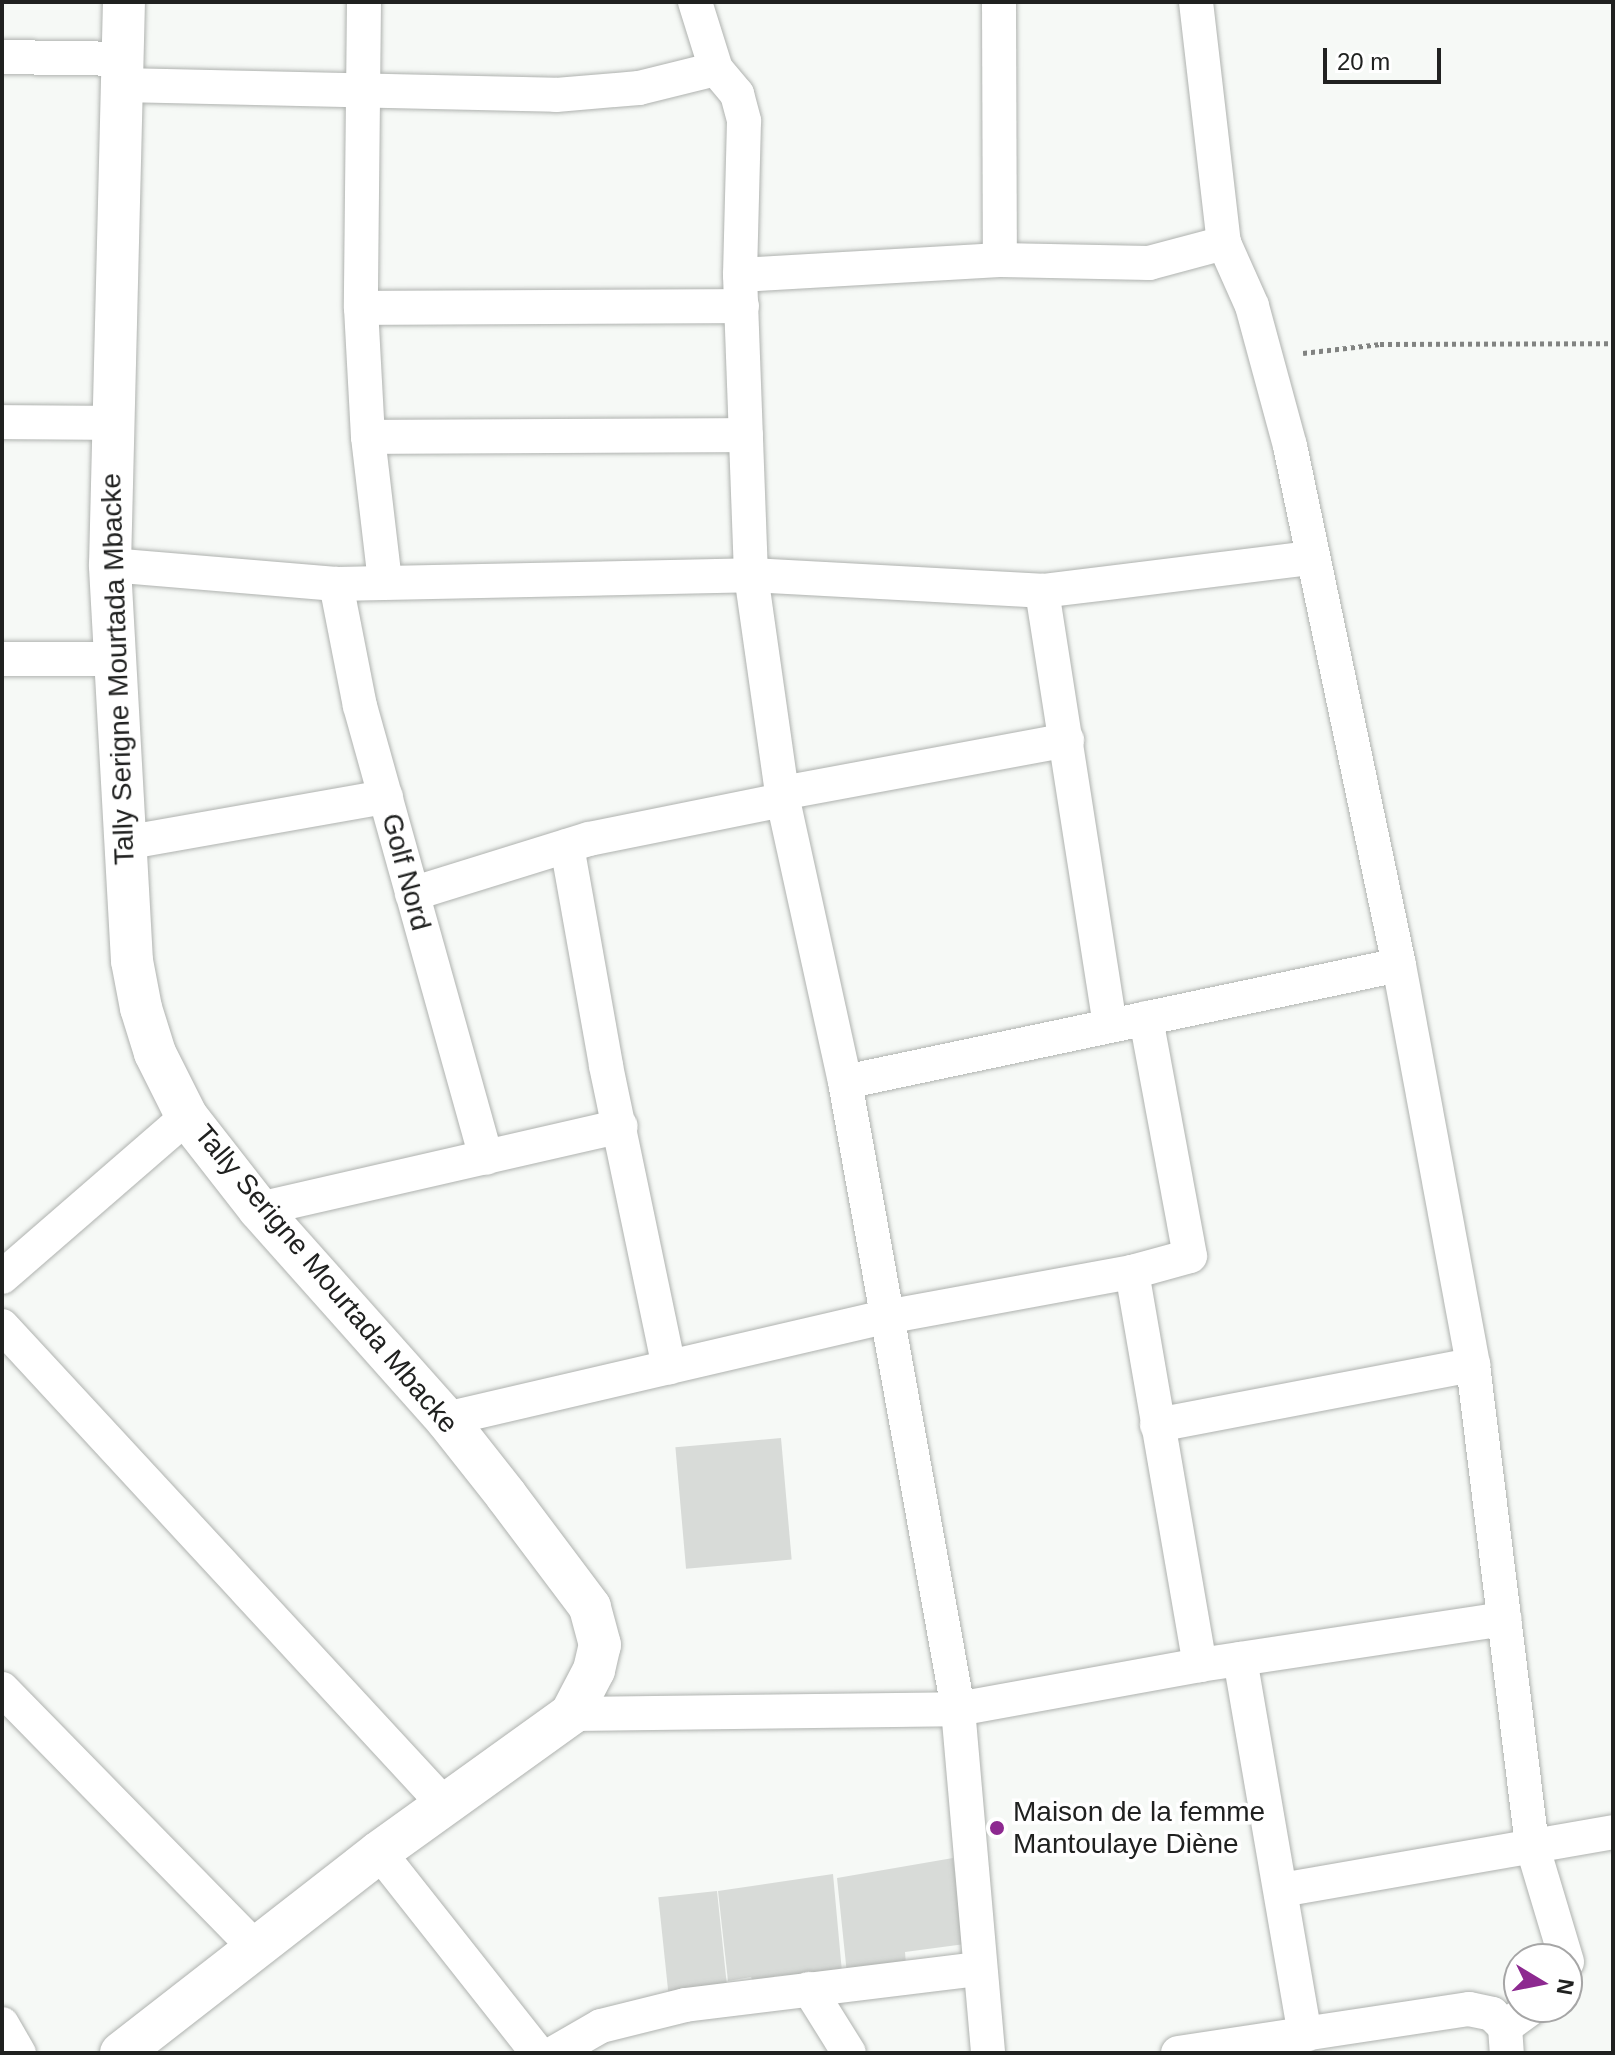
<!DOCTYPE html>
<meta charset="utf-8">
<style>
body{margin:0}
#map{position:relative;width:1615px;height:2055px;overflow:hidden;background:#f6f9f6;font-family:Arial,sans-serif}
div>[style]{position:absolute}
.building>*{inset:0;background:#d8dbd8;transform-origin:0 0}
.path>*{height:5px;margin-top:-2.5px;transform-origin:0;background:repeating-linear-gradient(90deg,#818381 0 4px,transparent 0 8px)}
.roads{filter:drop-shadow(0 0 2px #afb2af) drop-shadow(0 0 2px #afb2af)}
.minor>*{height:34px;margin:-17px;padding:0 17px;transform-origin:17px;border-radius:17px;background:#fff}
.tertiary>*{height:42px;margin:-21px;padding:0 21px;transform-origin:21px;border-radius:21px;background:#fff}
.dots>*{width:22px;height:22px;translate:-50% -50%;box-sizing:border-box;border:4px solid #fff;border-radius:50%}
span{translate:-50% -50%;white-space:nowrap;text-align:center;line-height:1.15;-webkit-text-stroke:7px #fff;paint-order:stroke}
.street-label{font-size:28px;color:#202120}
.poi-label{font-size:28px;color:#202120}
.left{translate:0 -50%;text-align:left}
.frame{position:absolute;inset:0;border:4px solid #202120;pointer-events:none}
.north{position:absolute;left:1503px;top:1943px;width:80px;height:80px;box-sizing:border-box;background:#fff;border:2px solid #a6a6a6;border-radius:50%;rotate:100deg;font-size:22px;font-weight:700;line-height:32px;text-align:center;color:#202120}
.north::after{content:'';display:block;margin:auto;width:28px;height:36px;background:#8d2990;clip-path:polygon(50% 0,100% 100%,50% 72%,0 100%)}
.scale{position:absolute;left:1323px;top:48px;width:118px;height:36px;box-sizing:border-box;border:4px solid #202120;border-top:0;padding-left:10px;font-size:24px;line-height:28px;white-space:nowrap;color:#202120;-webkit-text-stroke:6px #fff;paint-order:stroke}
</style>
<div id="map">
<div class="building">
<i style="left:781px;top:1438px;width:122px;height:106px;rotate:85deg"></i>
<i style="clip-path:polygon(953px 1858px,965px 1944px,905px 1952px,906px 1964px,847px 1974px,837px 1878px)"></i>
<i style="clip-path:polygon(833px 1874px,842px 1972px,774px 1976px,774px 1983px,753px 1982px,751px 1977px,728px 1981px,718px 1891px)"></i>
<i style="left:717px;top:1891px;width:98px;height:59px;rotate:84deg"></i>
</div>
<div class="path">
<i style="left:1303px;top:353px;width:78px;rotate:-6.7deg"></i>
<i style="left:1380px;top:344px;width:233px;rotate:-0.2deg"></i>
</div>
<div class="roads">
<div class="minor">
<i style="left:364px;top:2px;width:306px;rotate:90.6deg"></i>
<i style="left:361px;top:308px;width:129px;rotate:86.9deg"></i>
<i style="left:368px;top:437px;width:145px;rotate:83.3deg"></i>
<i style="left:695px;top:2px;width:70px;rotate:72.6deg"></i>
<i style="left:716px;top:69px;width:33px;rotate:50deg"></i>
<i style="left:737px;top:94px;width:28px;rotate:75deg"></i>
<i style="left:744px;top:121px;width:154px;rotate:91.5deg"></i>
<i style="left:740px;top:275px;width:300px;rotate:87.9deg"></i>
<i style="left:751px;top:575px;width:227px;rotate:81.9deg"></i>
<i style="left:783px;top:800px;width:289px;rotate:77.6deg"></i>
<i style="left:845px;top:1082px;width:637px;rotate:79.78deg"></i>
<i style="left:958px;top:1709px;width:345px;rotate:85deg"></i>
<i style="left:999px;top:2px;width:258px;rotate:89.8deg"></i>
<i style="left:1196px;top:2px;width:243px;rotate:83.4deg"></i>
<i style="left:1224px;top:243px;width:69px;rotate:66deg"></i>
<i style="left:1252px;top:306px;width:145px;rotate:74.8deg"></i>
<i style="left:1290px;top:446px;width:530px;rotate:78.14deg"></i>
<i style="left:1399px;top:965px;width:407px;rotate:79.5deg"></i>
<i style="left:1473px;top:1365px;width:484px;rotate:83deg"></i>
<i style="left:1532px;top:1845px;width:122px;rotate:73.3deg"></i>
<i style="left:2px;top:57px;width:121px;rotate:0.9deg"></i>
<i style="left:121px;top:85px;width:435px;rotate:1.3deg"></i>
<i style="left:556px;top:95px;width:83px;rotate:-4.8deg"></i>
<i style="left:639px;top:88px;width:79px;rotate:-13.9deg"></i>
<i style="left:740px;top:275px;width:260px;rotate:-3.3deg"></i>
<i style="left:1000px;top:260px;width:149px;rotate:1.2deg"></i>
<i style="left:1149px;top:263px;width:78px;rotate:-14.9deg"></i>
<i style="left:361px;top:308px;width:381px;rotate:-0.3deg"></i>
<i style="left:2px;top:422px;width:108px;rotate:0.5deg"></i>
<i style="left:368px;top:437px;width:378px;rotate:-0.3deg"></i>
<i style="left:110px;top:565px;width:227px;rotate:4.8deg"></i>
<i style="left:336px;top:584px;width:415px;rotate:-1.2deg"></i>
<i style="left:751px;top:575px;width:291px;rotate:3.1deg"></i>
<i style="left:1042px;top:591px;width:271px;rotate:-7deg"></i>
<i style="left:336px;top:584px;width:124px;rotate:78.9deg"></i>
<i style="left:360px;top:706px;width:469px;rotate:74.4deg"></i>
<i style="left:1042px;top:591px;width:438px;rotate:81.1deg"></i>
<i style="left:2px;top:659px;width:110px"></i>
<i style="left:782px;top:793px;width:290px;rotate:-10.5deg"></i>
<i style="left:124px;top:843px;width:266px;rotate:-10deg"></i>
<i style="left:567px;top:846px;width:223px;rotate:79.9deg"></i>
<i style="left:606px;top:1066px;width:308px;rotate:78.2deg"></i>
<i style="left:412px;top:894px;width:185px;rotate:-17.3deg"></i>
<i style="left:589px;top:839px;width:198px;rotate:-11.4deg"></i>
<i style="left:845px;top:1082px;width:566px;rotate:-11.93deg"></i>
<i style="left:259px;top:1209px;width:371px;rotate:-12.9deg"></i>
<i style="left:1132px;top:1272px;width:399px;rotate:80.2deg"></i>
<i style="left:2px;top:1277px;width:245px;rotate:-40.9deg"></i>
<i style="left:2px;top:1326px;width:652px;rotate:47.24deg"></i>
<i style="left:446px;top:1419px;width:452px;rotate:-13.1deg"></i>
<i style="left:886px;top:1317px;width:250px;rotate:-10.4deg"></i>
<i style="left:1132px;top:1272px;width:60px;rotate:-15.4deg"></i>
<i style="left:1190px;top:1256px;width:242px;rotate:-100.5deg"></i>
<i style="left:1157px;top:1425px;width:322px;rotate:-10.8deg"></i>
<i style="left:1240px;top:1659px;width:382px;rotate:80.2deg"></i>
<i style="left:2px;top:1689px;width:361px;rotate:45.6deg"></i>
<i style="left:571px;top:1714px;width:387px;rotate:-0.7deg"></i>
<i style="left:958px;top:1709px;width:246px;rotate:-10.3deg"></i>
<i style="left:1200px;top:1665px;width:308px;rotate:-8.6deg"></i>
<i style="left:379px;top:1852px;width:256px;rotate:51.7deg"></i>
<i style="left:1281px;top:1890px;width:337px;rotate:-9.9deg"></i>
<i style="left:809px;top:1989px;width:75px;rotate:58deg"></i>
<i style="left:2px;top:2024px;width:34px;rotate:60deg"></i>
<i style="left:1505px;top:2027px;width:34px;rotate:-36deg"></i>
<i style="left:554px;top:2053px;width:54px;rotate:-29.9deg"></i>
<i style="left:601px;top:2026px;width:87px;rotate:-14deg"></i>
<i style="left:685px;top:2005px;width:296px;rotate:-7deg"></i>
<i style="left:1178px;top:2053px;width:294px;rotate:-8.6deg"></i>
<i style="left:1469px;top:2009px;width:24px;rotate:12deg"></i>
<i style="left:1492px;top:2014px;width:18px;rotate:45deg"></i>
<i style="left:1505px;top:2027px;width:26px;rotate:86deg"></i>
</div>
<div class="tertiary">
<i style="left:121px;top:2053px;width:327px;rotate:-37.9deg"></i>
<i style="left:379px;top:1852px;width:236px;rotate:-35.7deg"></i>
<i style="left:571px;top:1714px;width:50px;rotate:-62.4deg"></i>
<i style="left:594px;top:1670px;width:26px;rotate:-77deg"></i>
<i style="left:600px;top:1645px;width:39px;rotate:-105deg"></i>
<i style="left:590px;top:1607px;width:140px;rotate:-126.9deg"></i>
<i style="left:506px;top:1495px;width:97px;rotate:-128.3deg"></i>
<i style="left:446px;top:1419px;width:281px;rotate:-131.7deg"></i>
<i style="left:259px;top:1209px;width:117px;rotate:-128deg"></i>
<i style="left:187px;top:1117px;width:72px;rotate:-116.6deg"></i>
<i style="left:155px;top:1053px;width:47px;rotate:-107.3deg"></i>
<i style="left:141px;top:1008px;width:48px;rotate:-100.8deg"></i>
<i style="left:132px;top:961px;width:397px;rotate:-93.2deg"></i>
<i style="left:110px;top:565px;width:563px;rotate:-88.58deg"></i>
</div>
</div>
<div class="dots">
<i style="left:997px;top:1828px;background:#8d2990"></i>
</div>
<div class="street-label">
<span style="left:118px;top:669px;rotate:-92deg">Tally Serigne Mourtada Mbacke</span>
<span style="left:406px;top:872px;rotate:75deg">Golf Nord</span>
<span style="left:326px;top:1279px;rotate:50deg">Tally Serigne Mourtada Mbacke</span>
</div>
<div class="poi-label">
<span class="left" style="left:1013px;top:1828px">Maison de la femme<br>Mantoulaye Diène</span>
</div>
<div class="frame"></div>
<div class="north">N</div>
<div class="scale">20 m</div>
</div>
